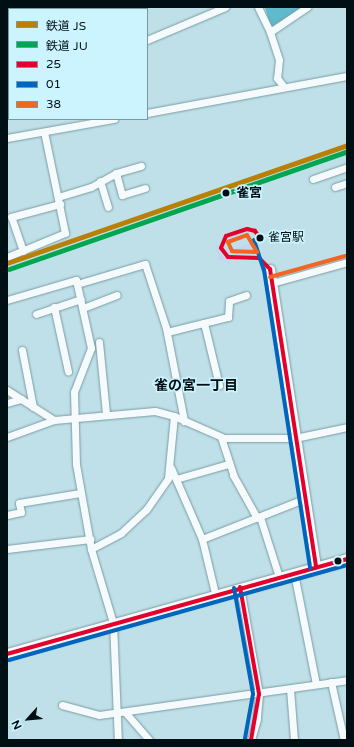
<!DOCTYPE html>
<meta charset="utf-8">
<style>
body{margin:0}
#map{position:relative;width:354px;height:747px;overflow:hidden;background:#bfe0e8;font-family:"Varela Round","Noto Sans JP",sans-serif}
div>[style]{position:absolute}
.green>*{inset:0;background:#c2d6ef}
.water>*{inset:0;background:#5fbacd}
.roads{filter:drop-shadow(0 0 1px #7b9ba2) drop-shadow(0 0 1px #7b9ba2)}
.minor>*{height:7px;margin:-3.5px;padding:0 3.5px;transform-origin:3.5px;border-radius:3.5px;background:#f5fafc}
.major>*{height:9px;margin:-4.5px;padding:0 4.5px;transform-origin:4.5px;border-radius:4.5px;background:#f5fafc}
.highway>*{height:11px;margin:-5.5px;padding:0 5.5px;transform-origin:5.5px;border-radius:5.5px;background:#f5fafc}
.bus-1>*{height:4px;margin:-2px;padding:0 2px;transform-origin:2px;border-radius:2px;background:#e4002b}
.bus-2>*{height:4px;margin:-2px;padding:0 2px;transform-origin:2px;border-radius:2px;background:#0065bd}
.bus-3>*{height:4px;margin:-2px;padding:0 2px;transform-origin:2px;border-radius:2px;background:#f26522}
.rail-1>*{height:5px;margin:-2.5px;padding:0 2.5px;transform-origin:2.5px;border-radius:2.5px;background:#b98005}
.rail-2>*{height:5px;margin:-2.5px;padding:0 2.5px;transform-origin:2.5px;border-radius:2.5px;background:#00a651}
.dots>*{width:11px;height:11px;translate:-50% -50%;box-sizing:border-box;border:2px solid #ccf4fe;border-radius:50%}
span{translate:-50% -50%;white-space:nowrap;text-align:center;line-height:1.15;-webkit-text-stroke:3px #ccf4fe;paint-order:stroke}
.bus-label{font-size:12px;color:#000f14}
.left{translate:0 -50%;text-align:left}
.stop-label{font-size:13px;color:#000f14;font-weight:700}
.neighbourhood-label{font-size:14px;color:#000f14;font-weight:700}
.frame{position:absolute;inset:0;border:8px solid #000f14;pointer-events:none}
.legend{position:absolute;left:8px;top:8px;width:140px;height:112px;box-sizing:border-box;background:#ccf4fe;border:1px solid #7a98a0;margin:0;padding:5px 7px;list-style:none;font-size:12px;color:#000f14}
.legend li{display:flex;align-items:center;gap:8px;height:20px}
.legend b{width:20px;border:1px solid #7a98a0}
.north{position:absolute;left:8px;top:699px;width:40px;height:40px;-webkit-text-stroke:3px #ccf4fe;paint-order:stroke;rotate:243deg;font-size:11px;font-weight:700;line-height:16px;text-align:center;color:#000f14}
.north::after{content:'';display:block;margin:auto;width:14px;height:18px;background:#000f14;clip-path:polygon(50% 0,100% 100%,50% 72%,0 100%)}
</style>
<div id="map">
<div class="green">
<i style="clip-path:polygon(240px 234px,248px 235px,226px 245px,227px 239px)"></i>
<i style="clip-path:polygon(255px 241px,251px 252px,229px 253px,230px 251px)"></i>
<i style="clip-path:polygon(216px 243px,221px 255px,232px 262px,218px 260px)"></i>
</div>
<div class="water">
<i style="clip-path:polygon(265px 7px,303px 7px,271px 29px)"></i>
</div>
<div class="roads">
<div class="minor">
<i style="left:65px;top:7px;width:2px;rotate:63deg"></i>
<i style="left:258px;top:7px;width:28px;rotate:64deg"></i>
<i style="left:270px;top:32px;width:45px;rotate:-34deg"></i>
<i style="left:270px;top:32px;width:29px;rotate:72deg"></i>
<i style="left:279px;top:60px;width:18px;rotate:96deg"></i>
<i style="left:277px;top:78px;width:11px;rotate:52deg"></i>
<i style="left:147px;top:40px;width:85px;rotate:-22.9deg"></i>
<i style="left:7px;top:99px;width:2px;rotate:-27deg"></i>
<i style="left:147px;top:113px;width:203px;rotate:-10.5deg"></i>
<i style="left:7px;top:138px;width:109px;rotate:-10.1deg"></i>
<i style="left:116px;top:173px;width:26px;rotate:-16deg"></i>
<i style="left:313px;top:179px;width:36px;rotate:-19deg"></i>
<i style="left:100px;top:181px;width:27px;rotate:73deg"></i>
<i style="left:335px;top:187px;width:13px;rotate:-18deg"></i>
<i style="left:58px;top:197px;width:34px;rotate:-17deg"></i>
<i style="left:91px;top:187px;width:29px;rotate:-29deg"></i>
<i style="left:116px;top:173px;width:23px;rotate:75deg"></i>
<i style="left:122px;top:195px;width:24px;rotate:-17deg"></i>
<i style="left:23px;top:251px;width:36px;rotate:-109deg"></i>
<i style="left:11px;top:217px;width:51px;rotate:-14.9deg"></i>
<i style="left:7px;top:257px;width:63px;rotate:-22.5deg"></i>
<i style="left:65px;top:233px;width:103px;rotate:-101.7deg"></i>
<i style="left:272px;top:283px;width:78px;rotate:-15.6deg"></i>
<i style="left:77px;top:284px;width:71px;rotate:-16.4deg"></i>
<i style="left:145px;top:264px;width:67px;rotate:71.8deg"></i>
<i style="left:166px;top:328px;width:95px;rotate:79deg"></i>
<i style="left:7px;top:300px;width:72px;rotate:-16.2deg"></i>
<i style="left:76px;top:280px;width:70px;rotate:77.6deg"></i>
<i style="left:91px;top:348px;width:47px;rotate:111.1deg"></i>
<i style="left:74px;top:392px;width:72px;rotate:88.4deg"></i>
<i style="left:76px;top:464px;width:86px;rotate:80deg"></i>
<i style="left:91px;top:549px;width:77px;rotate:73.4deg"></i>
<i style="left:113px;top:623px;width:117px;rotate:87.6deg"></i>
<i style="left:54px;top:307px;width:66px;rotate:77.7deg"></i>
<i style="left:83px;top:308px;width:36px;rotate:-21deg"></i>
<i style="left:36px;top:314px;width:47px;rotate:-18.4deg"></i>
<i style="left:204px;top:323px;width:64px;rotate:76.4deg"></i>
<i style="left:167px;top:332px;width:63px;rotate:-13.8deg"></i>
<i style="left:228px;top:317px;width:16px;rotate:-86deg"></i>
<i style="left:229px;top:301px;width:18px;rotate:-19deg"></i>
<i style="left:99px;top:342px;width:72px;rotate:84.4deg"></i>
<i style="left:22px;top:350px;width:58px;rotate:79.1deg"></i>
<i style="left:7px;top:390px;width:56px;rotate:32.6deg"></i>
<i style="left:54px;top:420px;width:101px;rotate:-5.1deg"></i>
<i style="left:155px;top:411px;width:20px;rotate:15deg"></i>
<i style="left:174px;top:416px;width:55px;rotate:23.7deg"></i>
<i style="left:224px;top:438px;width:71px"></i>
<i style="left:295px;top:438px;width:53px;rotate:-11.9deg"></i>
<i style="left:7px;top:403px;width:15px;rotate:-16deg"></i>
<i style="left:7px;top:437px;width:50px;rotate:-19.9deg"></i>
<i style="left:221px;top:437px;width:40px;rotate:72deg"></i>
<i style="left:233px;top:475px;width:49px;rotate:60.8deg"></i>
<i style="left:171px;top:468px;width:77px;rotate:66.4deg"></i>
<i style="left:202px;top:539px;width:56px;rotate:76.5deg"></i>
<i style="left:176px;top:479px;width:54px;rotate:-16.1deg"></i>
<i style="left:7px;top:515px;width:14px;rotate:-12deg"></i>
<i style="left:21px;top:512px;width:9px;rotate:-103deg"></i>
<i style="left:19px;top:503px;width:62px;rotate:-9.3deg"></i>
<i style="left:260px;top:517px;width:63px;rotate:72.4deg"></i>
<i style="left:202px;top:539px;width:110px;rotate:-21.4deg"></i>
<i style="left:7px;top:549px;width:84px;rotate:-6.9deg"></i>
<i style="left:91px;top:549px;width:34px;rotate:-28deg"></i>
<i style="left:121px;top:533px;width:34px;rotate:-43deg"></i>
<i style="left:146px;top:510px;width:39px;rotate:-55deg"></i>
<i style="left:168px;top:478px;width:62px;rotate:-84.5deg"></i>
<i style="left:294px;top:573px;width:113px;rotate:78.8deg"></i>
<i style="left:240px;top:587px;width:109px;rotate:79.9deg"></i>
<i style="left:259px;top:694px;width:25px;rotate:95deg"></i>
<i style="left:257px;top:719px;width:22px;rotate:106deg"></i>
<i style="left:331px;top:682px;width:59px;rotate:77.4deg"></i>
<i style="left:290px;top:689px;width:51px;rotate:85.5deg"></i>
<i style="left:62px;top:705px;width:38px;rotate:15deg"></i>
<i style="left:99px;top:715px;width:250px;rotate:-8deg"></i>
<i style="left:125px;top:712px;width:37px;rotate:49deg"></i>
</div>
<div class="major">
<i style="left:270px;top:269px;width:302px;rotate:81.2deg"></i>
</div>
<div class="highway">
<i style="left:7px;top:654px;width:353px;rotate:-15.6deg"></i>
</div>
</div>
<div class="bus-1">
<i style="left:260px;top:238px;width:9px;rotate:-126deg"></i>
<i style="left:255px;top:231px;width:8px;rotate:-166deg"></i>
<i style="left:247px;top:229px;width:22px;rotate:162deg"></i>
<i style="left:226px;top:236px;width:13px;rotate:113deg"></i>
<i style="left:221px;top:248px;width:11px;rotate:52deg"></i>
<i style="left:228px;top:257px;width:31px;rotate:2deg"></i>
<i style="left:259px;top:258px;width:16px;rotate:45deg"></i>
<i style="left:270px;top:269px;width:302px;rotate:81.2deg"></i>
<i style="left:240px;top:587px;width:109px;rotate:79.9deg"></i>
<i style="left:259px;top:694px;width:47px;rotate:99.9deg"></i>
<i style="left:7px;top:654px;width:353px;rotate:-15.6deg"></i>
</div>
<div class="bus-2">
<i style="left:254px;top:240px;width:32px;rotate:72deg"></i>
<i style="left:264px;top:270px;width:302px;rotate:81.2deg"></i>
<i style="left:234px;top:588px;width:108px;rotate:79.8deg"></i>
<i style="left:253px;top:694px;width:45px;rotate:100.3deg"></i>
<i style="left:9px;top:660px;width:351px;rotate:-15.7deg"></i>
</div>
<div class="bus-3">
<i style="left:247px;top:235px;width:20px;rotate:60deg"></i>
<i style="left:257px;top:252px;width:25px;rotate:-178deg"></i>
<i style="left:232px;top:251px;width:10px;rotate:-114deg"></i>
<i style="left:228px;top:242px;width:20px;rotate:-20deg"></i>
<i style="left:270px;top:277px;width:78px;rotate:-15.6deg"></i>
</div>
<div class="rail-1">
<i style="left:7px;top:263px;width:360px;rotate:-19.1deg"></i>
</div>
<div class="rail-2">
<i style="left:9px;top:269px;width:358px;rotate:-19.2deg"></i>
</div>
<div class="dots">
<i style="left:226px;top:193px;background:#000f14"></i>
<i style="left:260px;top:238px;background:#000f14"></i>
<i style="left:338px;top:561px;background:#000f14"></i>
</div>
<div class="bus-label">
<span class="left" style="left:268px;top:238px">雀宮駅</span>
</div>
<div class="stop-label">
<span class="left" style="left:236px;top:193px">雀宮</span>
</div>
<div class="neighbourhood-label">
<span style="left:196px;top:386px">雀の宮一丁目</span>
</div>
<div class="frame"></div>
<ul class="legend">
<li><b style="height:5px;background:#b98005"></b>鉄道 JS</li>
<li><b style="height:5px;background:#00a651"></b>鉄道 JU</li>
<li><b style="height:5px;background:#e4002b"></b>25</li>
<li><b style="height:5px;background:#0065bd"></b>01</li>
<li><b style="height:5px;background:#f26522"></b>38</li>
</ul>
<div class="north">N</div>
</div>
